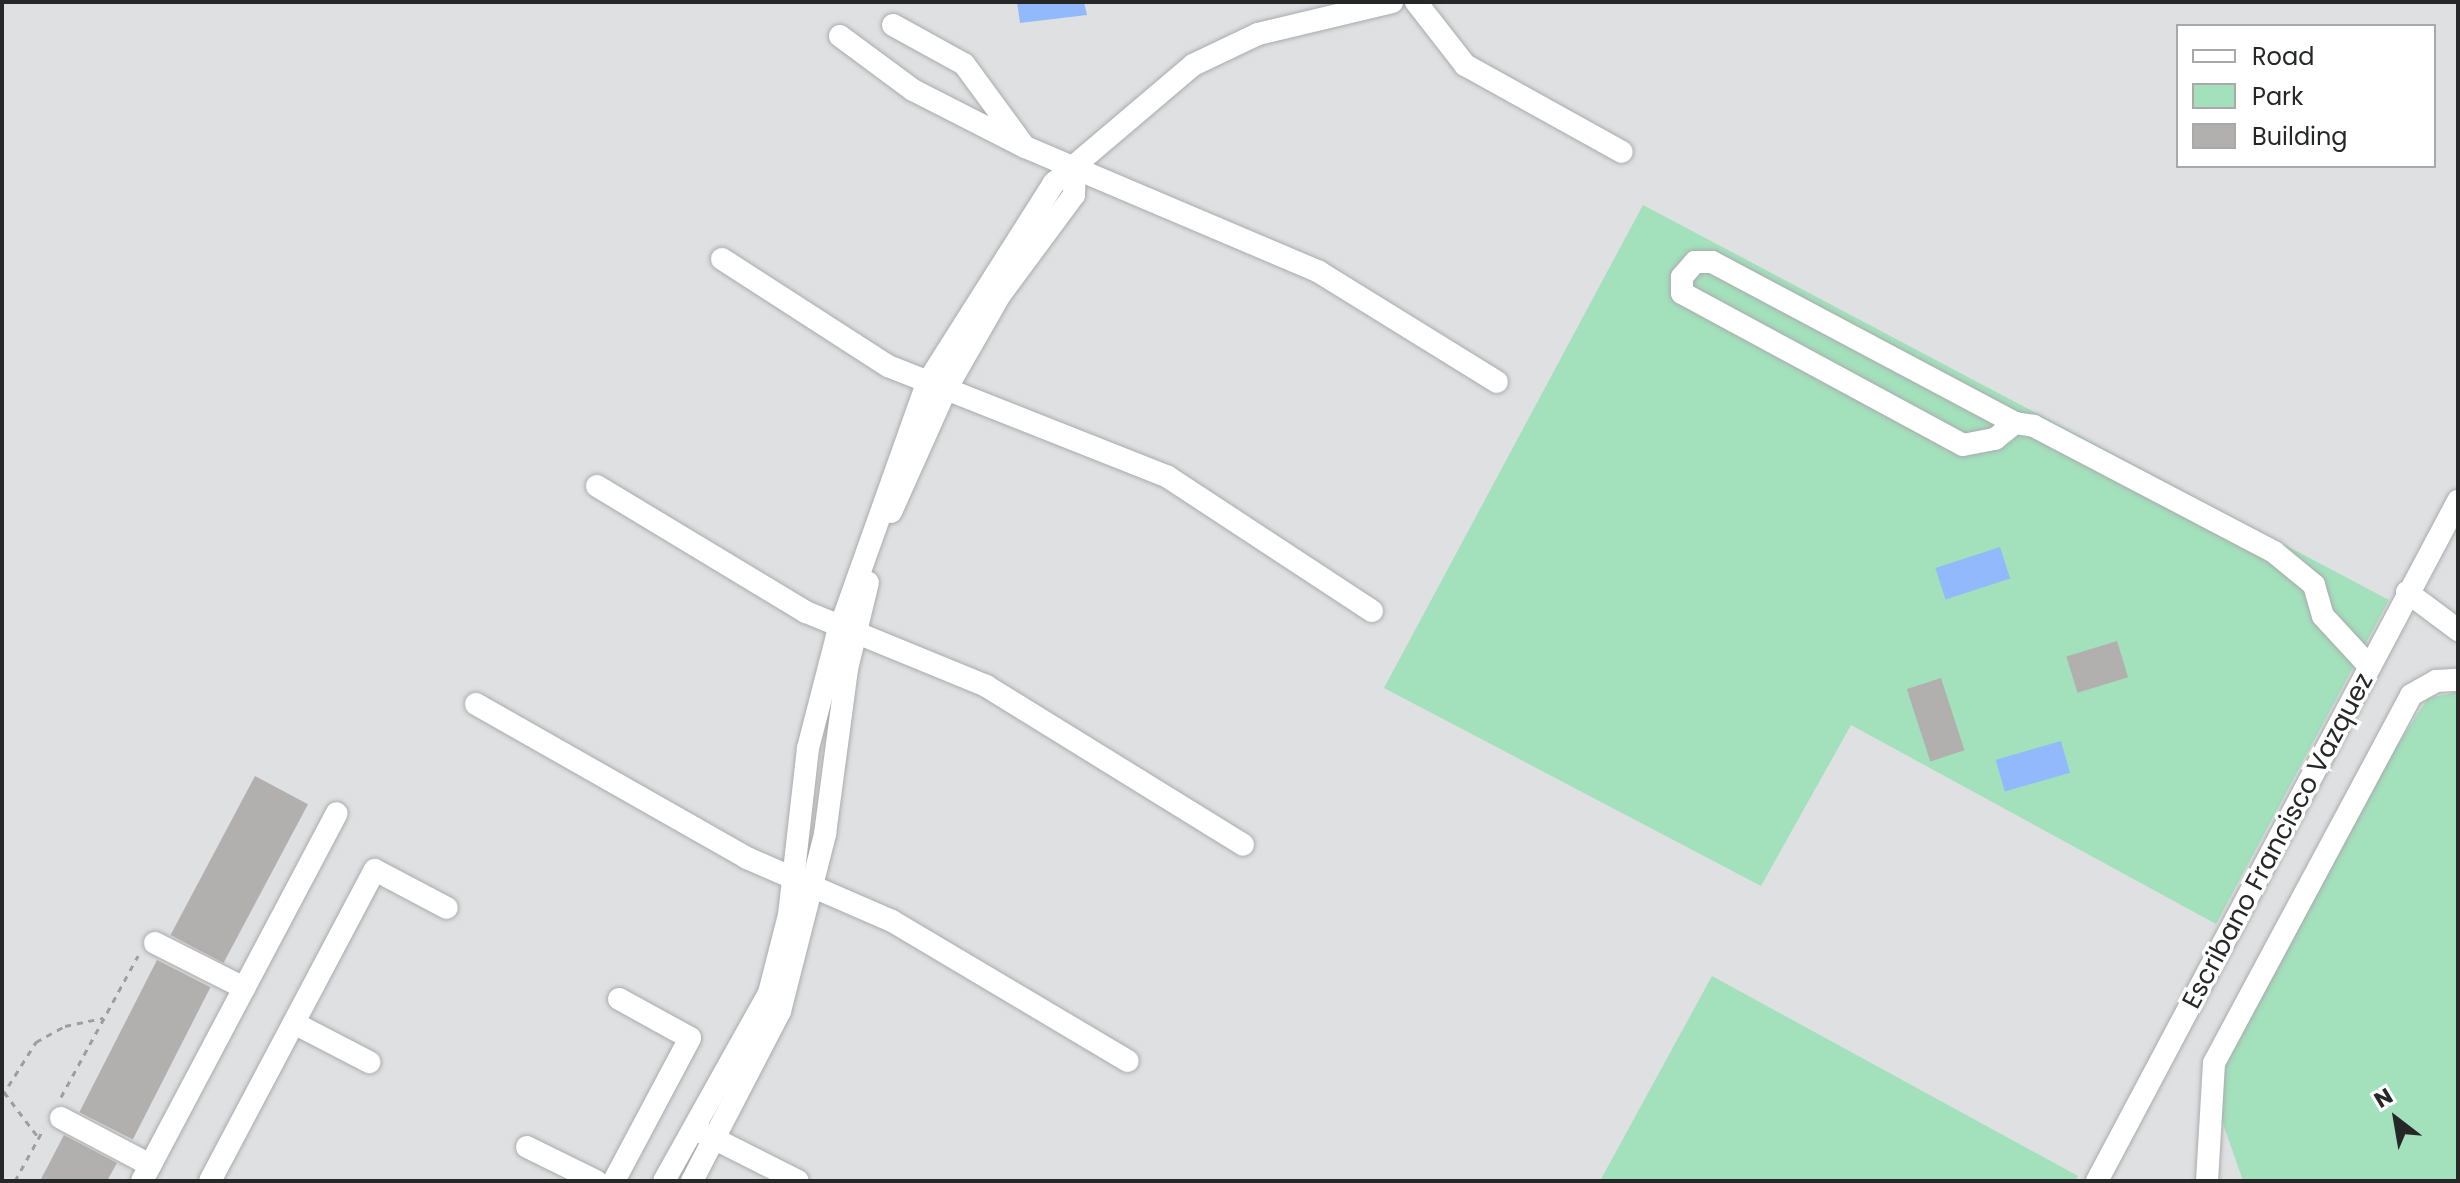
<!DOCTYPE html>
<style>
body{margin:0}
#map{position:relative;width:2460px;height:1183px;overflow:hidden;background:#dfe0e2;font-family:Poppins,sans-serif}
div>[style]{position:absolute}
.green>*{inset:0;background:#a3e0bc}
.water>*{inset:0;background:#93b9fd;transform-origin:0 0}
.building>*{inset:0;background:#b2b0ae;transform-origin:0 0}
.path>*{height:3px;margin-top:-1.5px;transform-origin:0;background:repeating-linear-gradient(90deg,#9d9ea0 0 6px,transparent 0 12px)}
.roads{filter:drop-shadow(0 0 2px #a9abad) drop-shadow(0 0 2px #a9abad)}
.minor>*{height:22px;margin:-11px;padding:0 11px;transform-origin:11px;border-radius:11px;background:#fff}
span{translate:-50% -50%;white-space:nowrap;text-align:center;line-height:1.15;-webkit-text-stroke:7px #fff;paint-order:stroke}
.street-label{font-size:26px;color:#262727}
.frame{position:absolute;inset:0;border:4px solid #262727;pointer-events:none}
.legend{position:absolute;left:2176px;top:24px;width:260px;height:144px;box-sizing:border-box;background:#fff;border:2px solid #a8a9a9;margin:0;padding:10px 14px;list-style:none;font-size:24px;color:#262727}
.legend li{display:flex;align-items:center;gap:16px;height:40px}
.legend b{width:40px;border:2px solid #a8a9a9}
.north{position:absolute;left:2356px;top:1079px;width:80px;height:80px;-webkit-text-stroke:6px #fff;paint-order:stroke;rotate:329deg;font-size:22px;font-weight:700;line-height:32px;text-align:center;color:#262727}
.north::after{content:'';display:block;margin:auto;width:28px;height:36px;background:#262727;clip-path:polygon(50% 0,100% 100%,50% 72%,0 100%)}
</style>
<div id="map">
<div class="green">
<i style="clip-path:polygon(1643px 205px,2389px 600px,2216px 924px,1851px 725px,1761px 886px,1384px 688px)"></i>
<i style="clip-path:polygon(2458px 692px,2458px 1181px,2243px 1181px,2220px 1115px,2220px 1066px,2395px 749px,2428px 698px)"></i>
<i style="clip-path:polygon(1712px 976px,2078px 1176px,2075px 1181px,1600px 1181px)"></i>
</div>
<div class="water">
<i style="clip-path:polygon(1017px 2px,1084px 2px,1087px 15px,1020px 23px)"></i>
<i style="left:2000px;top:547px;width:33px;height:68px;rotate:72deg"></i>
<i style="left:2061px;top:741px;width:33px;height:68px;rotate:74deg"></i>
</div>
<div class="building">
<i style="left:2117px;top:641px;width:38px;height:53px;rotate:73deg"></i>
<i style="left:1941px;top:678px;width:76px;height:36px;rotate:72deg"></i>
<i style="left:255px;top:776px;width:60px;height:180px;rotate:28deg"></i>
<i style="left:157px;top:960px;width:60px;height:171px;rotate:27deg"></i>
<i style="clip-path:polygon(64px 1135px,117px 1163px,107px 1181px,40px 1181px)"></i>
</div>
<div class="path">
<i style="left:4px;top:1092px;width:56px;rotate:52.9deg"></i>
<i style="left:2px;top:1096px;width:64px;rotate:-57.8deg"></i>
<i style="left:36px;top:1042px;width:33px;rotate:-29deg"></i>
<i style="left:65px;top:1026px;width:39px;rotate:-12deg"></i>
<i style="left:61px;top:1097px;width:161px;rotate:-61.4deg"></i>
<i style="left:15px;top:1181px;width:60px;rotate:-61.3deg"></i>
</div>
<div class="roads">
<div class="minor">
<i style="left:1416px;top:2px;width:80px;rotate:52.1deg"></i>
<i style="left:1465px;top:65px;width:179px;rotate:29deg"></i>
<i style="left:893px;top:25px;width:81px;rotate:28.8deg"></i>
<i style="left:964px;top:64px;width:102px;rotate:53.8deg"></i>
<i style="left:840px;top:36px;width:91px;rotate:36.5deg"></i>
<i style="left:913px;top:90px;width:126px;rotate:27deg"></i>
<i style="left:1025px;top:147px;width:319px;rotate:23deg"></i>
<i style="left:1319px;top:272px;width:209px;rotate:31.7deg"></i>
<i style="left:722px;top:259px;width:197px;rotate:32.8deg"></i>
<i style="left:888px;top:366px;width:301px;rotate:21.6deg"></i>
<i style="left:1168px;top:477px;width:244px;rotate:33.3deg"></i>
<i style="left:2015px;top:423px;width:343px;rotate:-152deg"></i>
<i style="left:1712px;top:262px;width:17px;rotate:180deg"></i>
<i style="left:1695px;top:262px;width:20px;rotate:131deg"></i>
<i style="left:1682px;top:277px;width:16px;rotate:90deg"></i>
<i style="left:1682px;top:293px;width:319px;rotate:28.4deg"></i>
<i style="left:1963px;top:445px;width:33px;rotate:-11deg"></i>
<i style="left:1995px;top:439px;width:26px;rotate:-39deg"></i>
<i style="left:2015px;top:423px;width:19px;rotate:9deg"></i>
<i style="left:2034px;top:426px;width:271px;rotate:27.7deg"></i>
<i style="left:2274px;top:552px;width:52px;rotate:39.5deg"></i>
<i style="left:2314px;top:585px;width:32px;rotate:74deg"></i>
<i style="left:2323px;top:616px;width:69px;rotate:47.3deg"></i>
<i style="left:597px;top:486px;width:244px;rotate:31.1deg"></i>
<i style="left:806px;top:612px;width:195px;rotate:22.3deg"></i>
<i style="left:986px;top:686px;width:302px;rotate:31.7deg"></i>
<i style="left:891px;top:512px;width:133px;rotate:-65.9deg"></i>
<i style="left:945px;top:391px;width:111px;rotate:-60.2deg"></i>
<i style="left:1000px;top:295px;width:124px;rotate:-53.5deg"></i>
<i style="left:1074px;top:195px;width:24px;rotate:-88deg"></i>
<i style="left:2407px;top:592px;width:64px;rotate:36.7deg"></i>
<i style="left:476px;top:704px;width:312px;rotate:29.6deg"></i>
<i style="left:747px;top:858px;width:158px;rotate:23.5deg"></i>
<i style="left:892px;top:921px;width:274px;rotate:30.7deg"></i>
<i style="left:155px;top:943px;width:100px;rotate:26.8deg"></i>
<i style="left:294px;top:1023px;width:85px;rotate:27.5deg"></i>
<i style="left:61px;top:1118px;width:101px;rotate:27.8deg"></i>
<i style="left:703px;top:1133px;width:106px;rotate:26.8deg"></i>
<i style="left:527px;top:1147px;width:77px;rotate:26.2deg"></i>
<i style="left:142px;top:1181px;width:416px;rotate:-62.1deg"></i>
<i style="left:210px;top:1181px;width:352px;rotate:-62.1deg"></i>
<i style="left:375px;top:870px;width:81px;rotate:27.8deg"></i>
<i style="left:614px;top:1181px;width:162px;rotate:-62deg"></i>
<i style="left:690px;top:1038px;width:81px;rotate:-151.2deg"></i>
<i style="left:664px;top:1181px;width:215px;rotate:-60.8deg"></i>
<i style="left:769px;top:993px;width:81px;rotate:-75.6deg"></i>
<i style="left:789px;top:915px;width:168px;rotate:-83.5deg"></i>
<i style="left:808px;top:748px;width:116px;rotate:-75.5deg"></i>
<i style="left:837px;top:636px;width:269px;rotate:-70.4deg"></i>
<i style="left:927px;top:383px;width:237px;rotate:-57.6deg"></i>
<i style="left:1054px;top:183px;width:182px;rotate:-40.3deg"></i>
<i style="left:1193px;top:65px;width:72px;rotate:-25.5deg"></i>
<i style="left:1258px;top:34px;width:138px;rotate:-13.4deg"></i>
<i style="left:692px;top:1181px;width:191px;rotate:-62.6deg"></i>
<i style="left:780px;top:1011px;width:183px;rotate:-75.7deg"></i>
<i style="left:825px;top:834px;width:166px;rotate:-82.4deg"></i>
<i style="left:847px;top:669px;width:89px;rotate:-76.4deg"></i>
<i style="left:2097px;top:1181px;width:770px;rotate:-62.04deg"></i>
<i style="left:2207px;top:1181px;width:118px;rotate:-86.6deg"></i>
<i style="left:2214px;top:1063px;width:417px;rotate:-61.8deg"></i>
<i style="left:2411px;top:695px;width:29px;rotate:-29deg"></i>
<i style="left:2436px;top:681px;width:22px;rotate:-3deg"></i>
</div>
</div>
<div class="street-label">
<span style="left:2278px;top:841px;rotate:-62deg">Escribano Francisco Vazquez</span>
</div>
<div class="frame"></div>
<ul class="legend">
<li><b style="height:10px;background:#fff"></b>Road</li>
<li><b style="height:22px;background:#a3e0bc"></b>Park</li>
<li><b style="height:22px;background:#b2b0ae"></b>Building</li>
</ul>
<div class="north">N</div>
</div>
